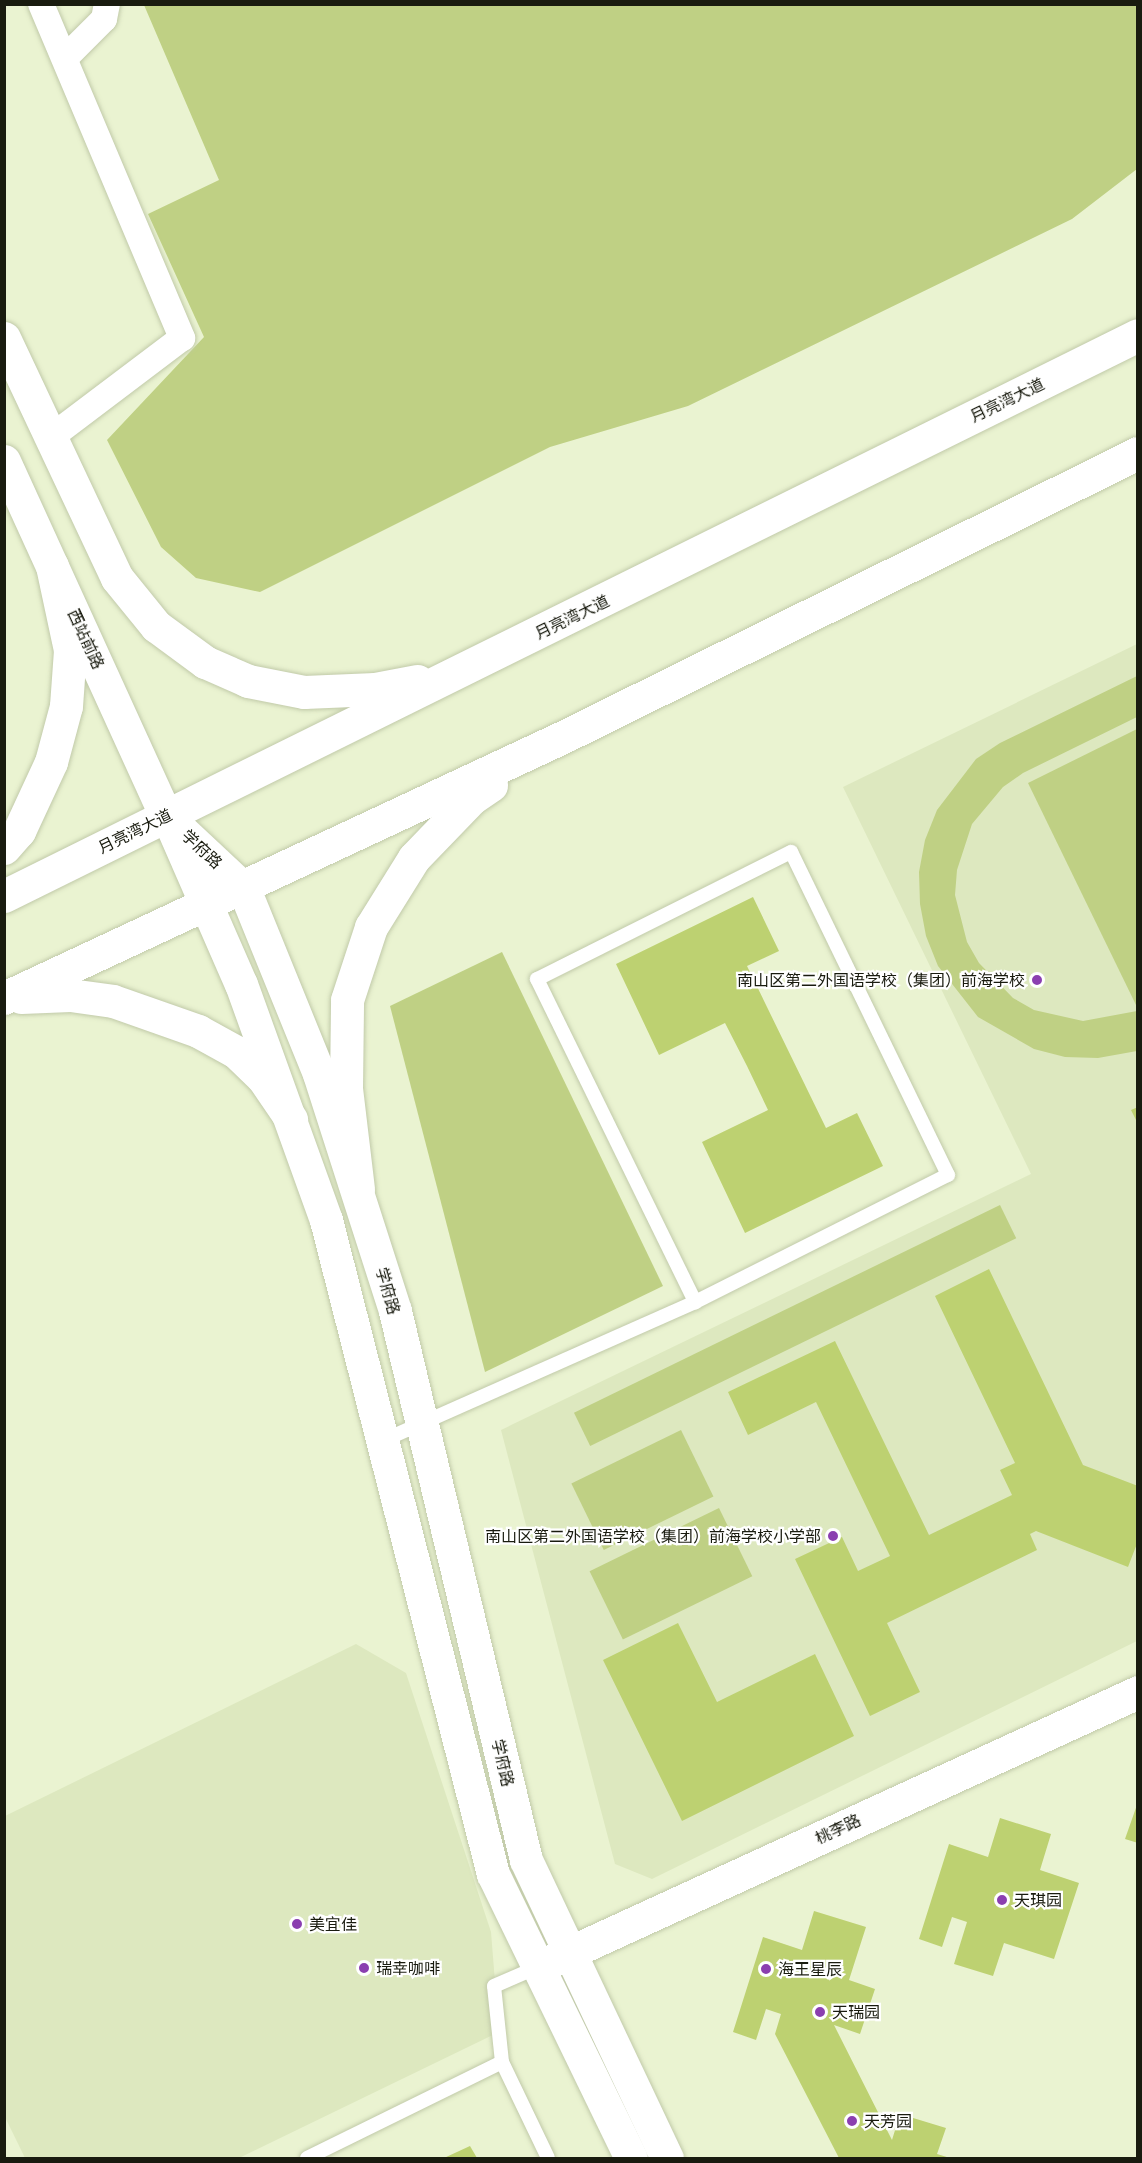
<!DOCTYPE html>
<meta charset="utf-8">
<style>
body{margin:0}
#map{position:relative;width:1142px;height:2163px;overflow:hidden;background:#eaf3d1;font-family:Barlow,"Noto Sans SC",sans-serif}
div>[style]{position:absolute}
.built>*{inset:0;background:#dde8bf}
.green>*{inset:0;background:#bfd084;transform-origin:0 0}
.building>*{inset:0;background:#bdd171}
.roads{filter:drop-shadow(0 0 2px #c1caa9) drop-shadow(0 0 2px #c1caa9)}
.service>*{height:14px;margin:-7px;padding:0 7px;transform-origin:7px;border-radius:7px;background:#fff}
.minor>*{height:26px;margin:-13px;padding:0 13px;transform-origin:13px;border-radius:13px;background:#fff}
.tertiary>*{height:33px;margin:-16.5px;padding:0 16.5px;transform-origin:16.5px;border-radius:16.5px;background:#fff}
.secondary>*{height:33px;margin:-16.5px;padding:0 16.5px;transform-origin:16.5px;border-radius:16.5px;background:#fff}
.primary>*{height:33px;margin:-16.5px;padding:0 16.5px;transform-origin:16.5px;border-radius:16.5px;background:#fff}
.dots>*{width:16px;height:16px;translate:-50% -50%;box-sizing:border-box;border:3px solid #fff;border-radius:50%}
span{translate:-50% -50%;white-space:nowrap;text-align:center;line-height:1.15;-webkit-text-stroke:4.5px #fff;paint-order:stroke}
.street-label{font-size:16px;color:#191b0f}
.poi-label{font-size:16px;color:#191b0f}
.right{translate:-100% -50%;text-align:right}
.left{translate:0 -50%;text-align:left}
.frame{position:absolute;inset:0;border:6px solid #191b0f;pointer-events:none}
</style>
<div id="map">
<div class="built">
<i style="clip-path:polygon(1137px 644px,1137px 1641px,652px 1879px,615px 1864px,501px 1430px,1031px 1174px,843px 787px)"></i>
<i style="clip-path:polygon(356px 1644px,406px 1673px,491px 1932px,499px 2032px,239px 2158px,25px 2158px,5px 2117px,5px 1816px)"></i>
</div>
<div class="green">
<i style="clip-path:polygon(144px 5px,1137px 5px,1137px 169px,1072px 219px,688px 406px,550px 447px,260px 592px,196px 578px,161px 547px,107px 440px,204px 337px,148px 214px,219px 180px)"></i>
<i style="clip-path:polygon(1137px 676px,1137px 717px,1023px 773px,1003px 787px,972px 824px,957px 870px,955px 895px,967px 942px,979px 963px,1013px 998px,1034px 1010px,1083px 1021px,1137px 1011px,1137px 1051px,1098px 1058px,1065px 1057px,1034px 1049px,978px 1017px,938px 966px,926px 936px,920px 904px,919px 872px,925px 840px,937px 810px,976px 759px,1000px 743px)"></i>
<i style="clip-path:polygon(1137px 729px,1138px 1004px,1136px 1005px,1028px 783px)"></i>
<i style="clip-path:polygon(502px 952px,663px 1286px,485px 1372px,390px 1006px)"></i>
<i style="left:1000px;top:1205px;width:37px;height:474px;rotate:64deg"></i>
<i style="left:681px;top:1430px;width:74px;height:122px;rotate:64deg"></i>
<i style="left:719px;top:1508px;width:76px;height:144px;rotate:64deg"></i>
</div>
<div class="building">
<i style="clip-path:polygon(753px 897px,779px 951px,747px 966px,826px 1128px,857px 1113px,883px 1166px,745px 1233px,702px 1142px,768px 1110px,747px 1066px,725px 1023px,659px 1055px,616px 964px)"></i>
<i style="clip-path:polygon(1138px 1107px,1138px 1124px,1131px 1110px)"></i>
<i style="clip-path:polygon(989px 1269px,1083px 1465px,1138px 1486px,1138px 1541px,1128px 1567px,1036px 1531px,1030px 1534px,1037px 1550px,887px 1623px,920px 1692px,870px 1716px,795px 1559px,842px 1537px,858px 1571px,890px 1556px,816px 1402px,748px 1435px,728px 1392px,835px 1341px,929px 1535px,1012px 1495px,1000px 1470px,1015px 1463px,935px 1296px)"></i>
<i style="clip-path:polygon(678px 1623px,717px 1702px,815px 1654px,854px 1736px,682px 1821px,603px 1660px)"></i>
<i style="clip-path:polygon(1138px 1802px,1138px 1843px,1125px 1839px)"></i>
<i style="clip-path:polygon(1000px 1818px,1051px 1834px,1040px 1870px,1079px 1883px,1054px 1959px,1004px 1943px,993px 1976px,954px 1964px,967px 1922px,952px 1917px,942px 1947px,919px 1939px,949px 1844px,988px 1857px)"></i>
<i style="clip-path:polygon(814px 1911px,866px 1927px,849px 1980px,875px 1989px,860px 2034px,834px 2025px,892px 2140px,900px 2114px,946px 2128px,937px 2154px,950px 2158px,839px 2158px,775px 2034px,781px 2014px,766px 2009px,756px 2040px,733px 2032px,763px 1937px,802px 1950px)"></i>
<i style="clip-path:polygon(470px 2146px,477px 2158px,444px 2158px)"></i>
</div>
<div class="roads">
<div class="service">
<i style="left:384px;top:1440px;width:340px;rotate:-23.9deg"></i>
<i style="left:695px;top:1302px;width:283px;rotate:-26.7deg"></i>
<i style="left:948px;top:1175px;width:359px;rotate:-115.9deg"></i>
<i style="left:791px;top:852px;width:284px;rotate:153.4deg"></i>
<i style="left:537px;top:979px;width:360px;rotate:63.9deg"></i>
<i style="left:502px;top:2062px;width:106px;rotate:64.4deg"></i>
<i style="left:307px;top:2158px;width:217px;rotate:-26.2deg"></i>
<i style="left:502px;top:2062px;width:76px;rotate:-96deg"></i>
<i style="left:494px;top:1986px;width:48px;rotate:-23.4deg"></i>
</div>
<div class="minor">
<i style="left:41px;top:4px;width:363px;rotate:67.1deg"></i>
<i style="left:182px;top:338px;width:164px;rotate:142.9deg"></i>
<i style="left:65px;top:58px;width:55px;rotate:-45deg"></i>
<i style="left:104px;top:19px;width:15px;rotate:-79deg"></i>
</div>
<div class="tertiary">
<i style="left:4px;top:461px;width:390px;rotate:65.5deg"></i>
<i style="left:538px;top:1967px;width:660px;rotate:-24.62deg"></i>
</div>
<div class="secondary">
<i style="left:166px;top:816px;width:107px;rotate:43.1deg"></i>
<i style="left:244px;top:889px;width:200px;rotate:67.9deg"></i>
<i style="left:319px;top:1074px;width:249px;rotate:72.2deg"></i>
<i style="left:395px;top:1311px;width:564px;rotate:76.58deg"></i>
<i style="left:526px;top:1860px;width:330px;rotate:64.7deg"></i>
<i style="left:174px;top:831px;width:167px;rotate:66.4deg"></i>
<i style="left:241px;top:984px;width:251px;rotate:70.2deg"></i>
<i style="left:326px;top:1220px;width:675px;rotate:75.68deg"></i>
<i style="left:493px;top:1874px;width:316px;rotate:64.1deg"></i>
</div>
<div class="primary">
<i style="left:4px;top:338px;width:265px;rotate:64.8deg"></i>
<i style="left:117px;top:578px;width:62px;rotate:50.9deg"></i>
<i style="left:156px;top:626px;width:61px;rotate:36.3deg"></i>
<i style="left:205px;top:662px;width:47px;rotate:23.8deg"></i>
<i style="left:248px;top:681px;width:57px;rotate:11.1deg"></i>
<i style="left:304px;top:692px;width:71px;rotate:-2.4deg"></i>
<i style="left:375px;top:689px;width:43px;rotate:-10.8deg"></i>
<i style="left:4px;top:848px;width:23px;rotate:-49deg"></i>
<i style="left:19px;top:831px;width:76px;rotate:-65.1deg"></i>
<i style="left:51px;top:762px;width:58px;rotate:-75deg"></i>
<i style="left:66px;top:706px;width:56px;rotate:-85.9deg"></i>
<i style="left:70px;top:650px;width:86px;rotate:-102.1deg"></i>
<i style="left:4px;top:896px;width:1265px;rotate:-26.32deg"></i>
<i style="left:21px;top:997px;width:49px;rotate:-2.3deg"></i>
<i style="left:70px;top:995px;width:43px;rotate:7.9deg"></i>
<i style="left:113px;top:1001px;width:90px;rotate:19.4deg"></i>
<i style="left:198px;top:1031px;width:43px;rotate:28.9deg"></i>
<i style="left:236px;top:1052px;width:37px;rotate:44deg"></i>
<i style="left:263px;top:1078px;width:50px;rotate:55.7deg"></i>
<i style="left:4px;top:998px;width:617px;rotate:-25.03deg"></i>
<i style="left:563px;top:737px;width:641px;rotate:-26.29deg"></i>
<i style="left:358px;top:1189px;width:102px;rotate:-96.8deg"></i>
<i style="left:346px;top:1088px;width:88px;rotate:-89.3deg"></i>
<i style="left:347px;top:1000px;width:77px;rotate:-71.8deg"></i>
<i style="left:371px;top:927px;width:81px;rotate:-58.1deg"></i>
<i style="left:414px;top:858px;width:83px;rotate:-46deg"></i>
<i style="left:472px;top:798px;width:23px;rotate:-34deg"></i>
</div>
</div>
<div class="dots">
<i style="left:1037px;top:980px;background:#8b3fb0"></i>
<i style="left:833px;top:1536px;background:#8b3fb0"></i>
<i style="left:1002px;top:1900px;background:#8b3fb0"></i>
<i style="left:297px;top:1924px;background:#8b3fb0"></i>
<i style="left:364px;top:1968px;background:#8b3fb0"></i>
<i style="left:766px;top:1969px;background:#8b3fb0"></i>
<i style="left:820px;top:2012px;background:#8b3fb0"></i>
<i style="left:852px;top:2121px;background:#8b3fb0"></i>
</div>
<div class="street-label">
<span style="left:1007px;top:400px;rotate:-26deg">月亮湾大道</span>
<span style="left:572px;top:617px;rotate:-26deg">月亮湾大道</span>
<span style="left:86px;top:639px;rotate:65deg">西站前路</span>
<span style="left:135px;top:831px;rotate:-26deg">月亮湾大道</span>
<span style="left:202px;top:849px;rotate:43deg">学府路</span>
<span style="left:388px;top:1291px;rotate:74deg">学府路</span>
<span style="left:503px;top:1763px;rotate:77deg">学府路</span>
<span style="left:838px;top:1829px;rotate:-25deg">桃李路</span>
</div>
<div class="poi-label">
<span class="right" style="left:1025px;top:980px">南山区第二外国语学校（集团）前海学校</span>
<span class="right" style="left:821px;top:1536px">南山区第二外国语学校（集团）前海学校小学部</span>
<span class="left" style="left:1014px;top:1900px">天琪园</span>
<span class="left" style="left:309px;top:1924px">美宜佳</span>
<span class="left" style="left:376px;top:1968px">瑞幸咖啡</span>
<span class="left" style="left:778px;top:1969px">海王星辰</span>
<span class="left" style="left:832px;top:2012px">天瑞园</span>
<span class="left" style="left:864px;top:2121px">天芳园</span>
</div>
<div class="frame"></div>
</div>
